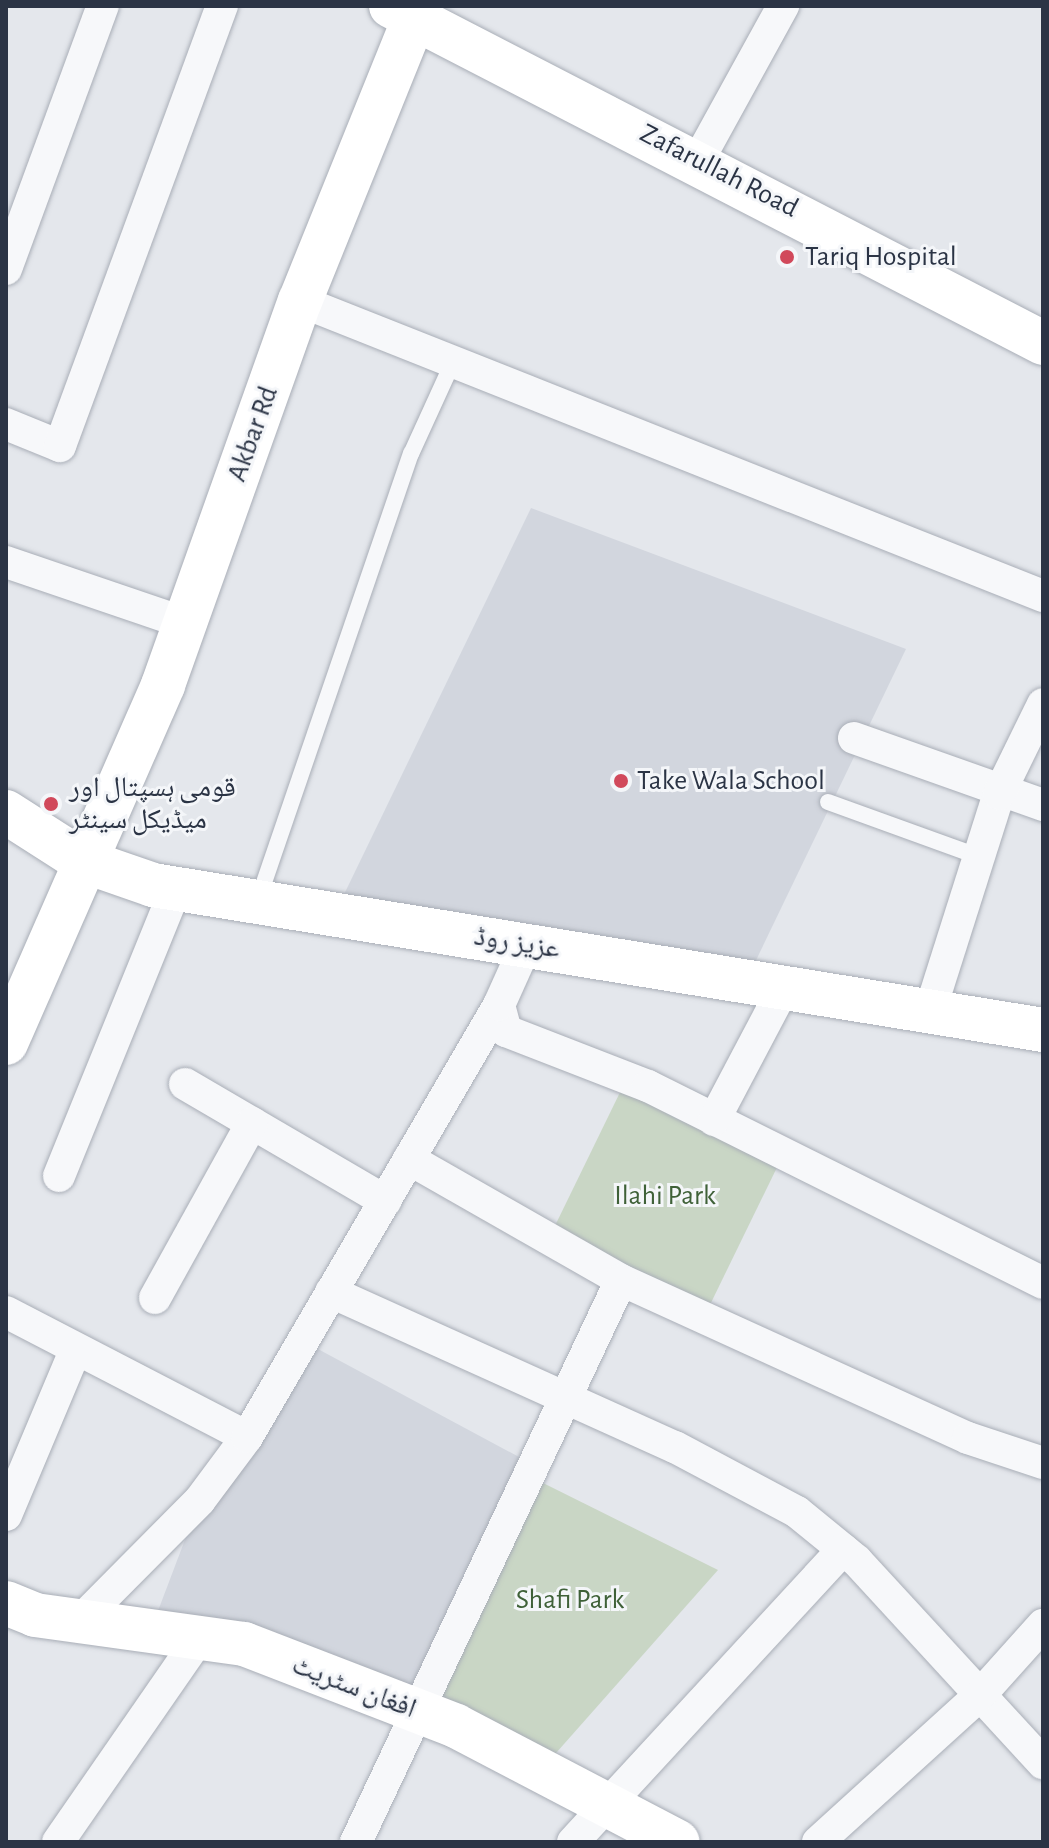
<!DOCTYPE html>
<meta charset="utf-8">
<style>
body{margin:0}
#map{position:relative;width:1049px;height:1848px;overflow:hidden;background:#e4e7ec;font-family:"Alegreya Sans","Noto Naskh Arabic",sans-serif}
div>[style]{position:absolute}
.built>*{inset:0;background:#d2d6de}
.green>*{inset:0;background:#c9d6c5;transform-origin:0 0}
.roads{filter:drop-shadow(0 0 2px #a9aeb7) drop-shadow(0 0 2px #a9aeb7)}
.lane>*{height:16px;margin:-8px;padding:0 8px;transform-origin:8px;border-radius:8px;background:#f7f8fa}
.street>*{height:32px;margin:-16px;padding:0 16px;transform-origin:16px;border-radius:16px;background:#f7f8fa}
.secondary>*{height:44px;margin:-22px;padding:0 22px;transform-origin:22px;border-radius:22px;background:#fff}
.dots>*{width:22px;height:22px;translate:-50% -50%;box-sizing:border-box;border:4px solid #f4f6f9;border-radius:50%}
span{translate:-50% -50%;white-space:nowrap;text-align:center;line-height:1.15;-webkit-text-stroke:6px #f4f6f9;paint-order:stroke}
.street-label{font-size:28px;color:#2b3445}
.poi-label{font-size:28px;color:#2b3445}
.left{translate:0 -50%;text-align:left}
.park-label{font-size:28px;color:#3f6138}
.frame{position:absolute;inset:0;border:8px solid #2b3445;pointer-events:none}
</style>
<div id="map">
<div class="built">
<i style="clip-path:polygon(531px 508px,906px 649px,746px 981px,335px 913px)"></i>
<i style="clip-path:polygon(303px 1341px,532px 1464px,414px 1710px,150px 1632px,200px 1500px)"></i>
</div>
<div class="green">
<i style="left:627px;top:1078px;width:174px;height:179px;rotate:26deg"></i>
<i style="clip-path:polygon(527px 1475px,718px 1570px,541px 1770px,414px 1710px)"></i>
</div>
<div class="roads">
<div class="lane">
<i style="left:828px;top:802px;width:162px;rotate:19.9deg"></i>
<i style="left:258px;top:900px;width:472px;rotate:-71.1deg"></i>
<i style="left:411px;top:454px;width:101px;rotate:-65.5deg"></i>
</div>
<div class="street">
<i style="left:699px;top:159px;width:175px;rotate:-61.2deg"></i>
<i style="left:6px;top:269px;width:280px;rotate:-69.8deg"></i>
<i style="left:300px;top:301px;width:799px;rotate:21.66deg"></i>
<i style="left:6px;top:424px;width:58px;rotate:22.2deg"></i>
<i style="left:60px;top:446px;width:469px;rotate:-69.8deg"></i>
<i style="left:6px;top:562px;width:189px;rotate:18.8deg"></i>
<i style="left:854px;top:738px;width:201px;rotate:19.5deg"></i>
<i style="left:499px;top:1005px;width:27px;rotate:75deg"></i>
<i style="left:506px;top:1031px;width:152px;rotate:21.2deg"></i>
<i style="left:648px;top:1086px;width:441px;rotate:26.5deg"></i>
<i style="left:930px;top:1011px;width:228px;rotate:-72.4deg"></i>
<i style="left:999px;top:794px;width:100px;rotate:-63.9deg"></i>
<i style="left:185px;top:1084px;width:232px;rotate:30.3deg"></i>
<i style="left:714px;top:1120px;width:150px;rotate:-62.2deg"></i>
<i style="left:409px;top:1159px;width:244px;rotate:29.7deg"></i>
<i style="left:621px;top:1280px;width:381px;rotate:24.5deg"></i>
<i style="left:968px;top:1438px;width:79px;rotate:18.4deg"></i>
<i style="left:59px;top:1176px;width:311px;rotate:-67.9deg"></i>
<i style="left:331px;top:1292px;width:377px;rotate:24.3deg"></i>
<i style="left:675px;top:1447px;width:138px;rotate:28deg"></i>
<i style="left:797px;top:1512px;width:77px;rotate:39.2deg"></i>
<i style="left:857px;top:1561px;width:275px;rotate:47.4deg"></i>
<i style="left:155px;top:1298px;width:200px;rotate:-61deg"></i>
<i style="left:6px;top:1312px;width:271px;rotate:27.4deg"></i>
<i style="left:6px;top:1515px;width:178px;rotate:-67.2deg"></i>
<i style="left:80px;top:1621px;width:170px;rotate:-45.2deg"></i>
<i style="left:200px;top:1500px;width:79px;rotate:-53.3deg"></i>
<i style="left:247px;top:1437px;width:500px;rotate:-59.74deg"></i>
<i style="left:499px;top:1005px;width:66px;rotate:-65.8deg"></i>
<i style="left:58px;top:1842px;width:248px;rotate:-55.3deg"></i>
<i style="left:356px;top:1842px;width:621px;rotate:-64.75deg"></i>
<i style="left:573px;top:1842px;width:398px;rotate:-47.3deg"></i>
<i style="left:818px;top:1842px;width:220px;rotate:-42.2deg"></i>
<i style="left:981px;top:1694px;width:93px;rotate:-48.1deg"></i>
</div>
<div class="secondary">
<i style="left:391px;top:6px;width:734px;rotate:27.33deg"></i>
<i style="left:6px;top:812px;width:89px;rotate:32.6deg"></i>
<i style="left:81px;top:860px;width:76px;rotate:19.1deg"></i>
<i style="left:153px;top:885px;width:902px;rotate:9.25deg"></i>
<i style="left:6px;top:1043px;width:391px;rotate:-66.3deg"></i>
<i style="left:163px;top:685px;width:408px;rotate:-70.4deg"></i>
<i style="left:300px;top:301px;width:318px;rotate:-68deg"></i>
<i style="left:6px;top:1603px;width:31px;rotate:22deg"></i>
<i style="left:35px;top:1615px;width:211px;rotate:7.9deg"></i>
<i style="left:244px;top:1644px;width:227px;rotate:21.1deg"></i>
<i style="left:456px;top:1726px;width:250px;rotate:27.6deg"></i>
</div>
</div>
<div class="dots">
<i style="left:787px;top:257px;background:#d1495b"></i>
<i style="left:621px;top:781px;background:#d1495b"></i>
<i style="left:51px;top:804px;background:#d1495b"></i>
</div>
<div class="street-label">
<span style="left:719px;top:171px;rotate:27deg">Zafarullah Road</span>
<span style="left:253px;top:434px;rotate:-70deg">Akbar Rd</span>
<span style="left:517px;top:943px;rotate:9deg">عزیز روڈ</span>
<span style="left:354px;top:1687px;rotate:21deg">افغان سٹریٹ</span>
</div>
<div class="poi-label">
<span class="left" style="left:805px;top:257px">Tariq Hospital</span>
<span class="left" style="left:637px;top:781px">Take Wala School</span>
<span class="left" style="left:69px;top:804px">قومی ہسپتال اور<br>میڈیکل سینٹر</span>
</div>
<div class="park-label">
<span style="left:665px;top:1196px">Ilahi Park</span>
<span style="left:570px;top:1600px">Shafi Park</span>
</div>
<div class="frame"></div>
</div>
